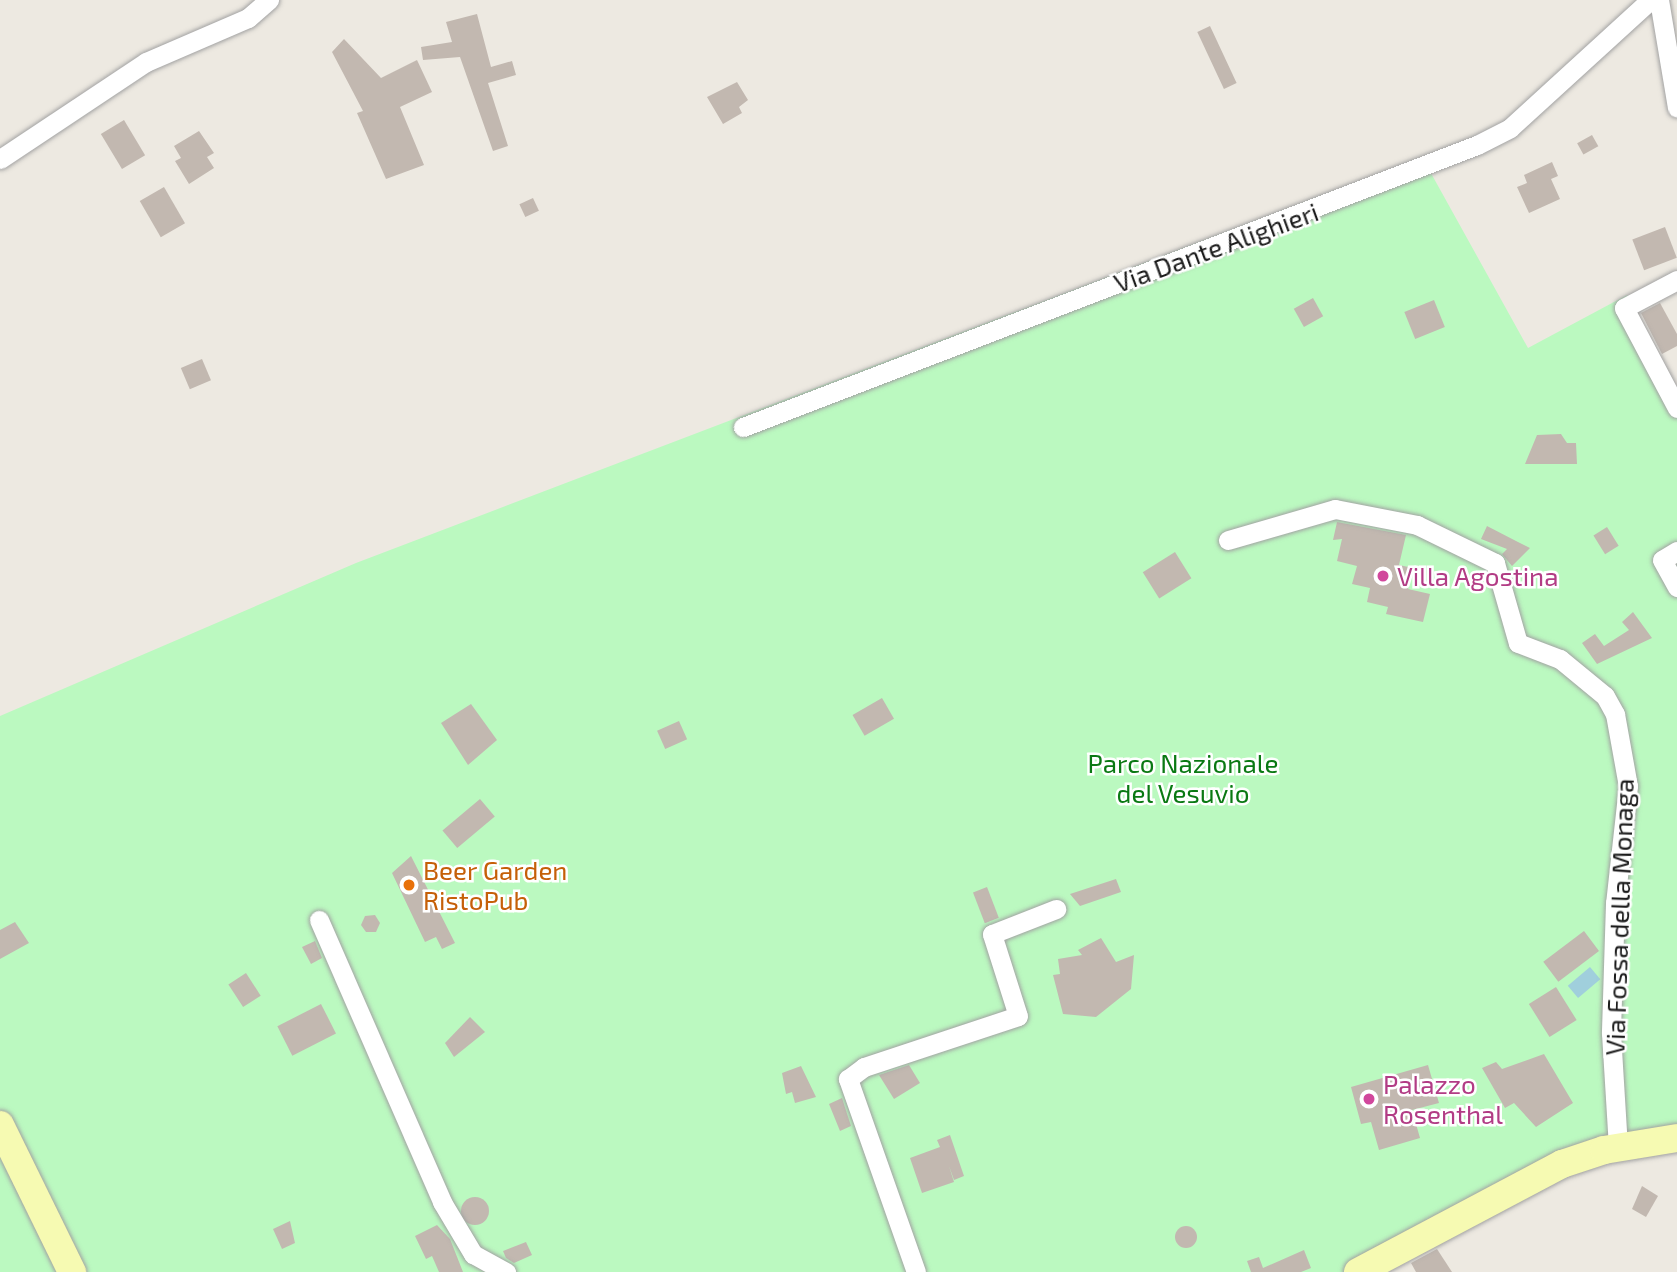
<!DOCTYPE html>
<style>
body{margin:0}
#map{position:relative;width:1677px;height:1272px;overflow:hidden;background:#ede9e1;font-family:"Exo 2",sans-serif}
div>[style]{position:absolute}
.park>*{inset:0;background:#bbf9c0}
.water>*{inset:0;background:#a0cfdc;transform-origin:0 0}
.building>*{inset:0;background:#c2b8b0;transform-origin:0 0}
.round{border-radius:50%}
.roads{filter:drop-shadow(0 0 2px #a2a2a2) drop-shadow(0 0 2px #a2a2a2)}
.street>*{height:19px;margin:-9.5px;padding:0 9.5px;transform-origin:9.5px;border-radius:9.5px;background:#fff}
.secondary>*{height:28px;margin:-14px;padding:0 14px;transform-origin:14px;border-radius:14px;background:#f6fab2}
.dots>*{width:19px;height:19px;translate:-50% -50%;box-sizing:border-box;border:4px solid #fff;border-radius:50%}
span{translate:-50% -50%;white-space:nowrap;text-align:center;line-height:1.15;-webkit-text-stroke:5px #fff;paint-order:stroke}
.street-label{font-size:26px;color:#1b1b1b}
.hotel-label{font-size:26px;color:#b23c85}
.left{translate:0 -50%;text-align:left}
.park-label{font-size:26px;color:#0a7913}
.food-label{font-size:26px;color:#c56008}
</style>
<div id="map">
<div class="park">
<i style="clip-path:polygon(1422px 157px,1528px 348px,1627px 295px,1677px 391px,1677px 1141px,1598px 1155px,1371px 1272px,0 1272px,0 716px,356px 563px)"></i>
</div>
<div class="water">
<i style="left:1590px;top:967px;width:16px;height:29px;rotate:50deg"></i>
</div>
<div class="building">
<i style="clip-path:polygon(477px 14px,491px 67px,512px 61px,516px 75px,488px 83px,508px 146px,493px 151px,460px 57px,423px 60px,421px 47px,452px 42px,446px 22px)"></i>
<i style="left:1210px;top:26px;width:63px;height:14px;rotate:65deg"></i>
<i style="clip-path:polygon(344px 39px,381px 78px,417px 60px,432px 92px,400px 107px,424px 165px,386px 179px,357px 113px,363px 111px,332px 52px)"></i>
<i style="clip-path:polygon(737px 82px,748px 100px,739px 107px,742px 113px,723px 124px,707px 97px)"></i>
<i style="left:124px;top:120px;width:41px;height:27px;rotate:59deg"></i>
<i style="clip-path:polygon(199px 131px,214px 153px,207px 157px,214px 168px,189px 184px,175px 161px,181px 158px,174px 146px)"></i>
<i style="left:1592px;top:135px;width:13px;height:17px;rotate:61deg"></i>
<i style="clip-path:polygon(1552px 162px,1558px 176px,1551px 179px,1560px 199px,1529px 213px,1517px 187px,1527px 183px,1524px 175px)"></i>
<i style="left:164px;top:187px;width:42px;height:28px;rotate:60deg"></i>
<i style="left:533px;top:198px;width:14px;height:15px;rotate:65deg"></i>
<i style="left:1665px;top:227px;width:33px;height:35px;rotate:69deg"></i>
<i style="left:1313px;top:298px;width:21px;height:22px;rotate:61deg"></i>
<i style="left:1434px;top:300px;width:29px;height:32px;rotate:68deg"></i>
<i style="clip-path:polygon(1660px 303px,1677px 334px,1677px 346px,1662px 354px,1641px 313px)"></i>
<i style="left:202px;top:359px;width:23px;height:23px;rotate:67deg"></i>
<i style="clip-path:polygon(1561px 434px,1567px 443px,1576px 443px,1577px 464px,1525px 464px,1537px 435px)"></i>
<i style="clip-path:polygon(1337px 522px,1406px 535px,1399px 565px,1413px 568px,1408px 589px,1430px 594px,1423px 622px,1386px 614px,1388px 607px,1367px 602px,1370px 588px,1352px 584px,1357px 566px,1337px 561px,1342px 539px,1333px 540px)"></i>
<i style="clip-path:polygon(1487px 526px,1516px 541px,1530px 548px,1512px 566px,1502px 554px,1507px 549px,1481px 539px)"></i>
<i style="left:1607px;top:527px;width:22px;height:16px;rotate:58deg"></i>
<i style="left:1175px;top:552px;width:31px;height:38px;rotate:58deg"></i>
<i style="clip-path:polygon(1633px 612px,1652px 638px,1597px 664px,1582px 643px,1595px 634px,1604px 646px,1629px 630px,1622px 622px)"></i>
<i style="left:882px;top:698px;width:24px;height:34px;rotate:60deg"></i>
<i style="clip-path:polygon(471px 704px,497px 740px,468px 765px,441px 723px)"></i>
<i style="left:679px;top:721px;width:20px;height:24px;rotate:66deg"></i>
<i style="left:480px;top:799px;width:23px;height:49px;rotate:50deg"></i>
<i style="clip-path:polygon(411px 856px,455px 943px,442px 949px,436px 937px,425px 942px,392px 873px)"></i>
<i style="clip-path:polygon(1116px 879px,1121px 892px,1080px 906px,1070px 894px)"></i>
<i style="left:987px;top:887px;width:33px;height:15px;rotate:69deg"></i>
<i style="clip-path:polygon(375px 915px,380px 923px,376px 932px,366px 932px,361px 925px,365px 916px)"></i>
<i style="clip-path:polygon(15px 922px,29px 943px,0 959px,0 930px)"></i>
<i style="left:1584px;top:931px;width:25px;height:51px;rotate:53deg"></i>
<i style="clip-path:polygon(1101px 938px,1116px 962px,1134px 955px,1131px 989px,1096px 1017px,1063px 1014px,1053px 975px,1060px 974px,1058px 959px,1082px 955px,1078px 950px)"></i>
<i style="clip-path:polygon(315px 941px,322px 958px,311px 964px,302px 947px)"></i>
<i style="left:246px;top:973px;width:27px;height:21px;rotate:57deg"></i>
<i style="left:1556px;top:987px;width:39px;height:32px;rotate:58deg"></i>
<i style="left:321px;top:1004px;width:33px;height:49px;rotate:63deg"></i>
<i style="clip-path:polygon(470px 1017px,485px 1032px,454px 1057px,445px 1043px)"></i>
<i style="clip-path:polygon(1544px 1054px,1573px 1103px,1536px 1127px,1514px 1103px,1505px 1108px,1482px 1068px,1496px 1062px,1502px 1069px)"></i>
<i style="clip-path:polygon(909px 1065px,920px 1083px,894px 1099px,879px 1075px)"></i>
<i style="clip-path:polygon(1428px 1065px,1439px 1103px,1412px 1110px,1420px 1138px,1379px 1150px,1371px 1122px,1361px 1124px,1351px 1087px)"></i>
<i style="clip-path:polygon(801px 1066px,816px 1097px,795px 1103px,792px 1092px,786px 1094px,782px 1073px)"></i>
<i style="clip-path:polygon(842px 1098px,851px 1126px,840px 1131px,829px 1104px)"></i>
<i style="clip-path:polygon(950px 1135px,964px 1176px,954px 1180px,949px 1166px,954px 1182px,922px 1193px,910px 1158px,940px 1147px,937px 1140px)"></i>
<i style="clip-path:polygon(1642px 1186px,1658px 1196px,1646px 1217px,1632px 1209px)"></i>
<i class="round" style="left:461px;top:1197px;width:28px;height:28px"></i>
<i style="clip-path:polygon(290px 1221px,295px 1243px,282px 1249px,273px 1229px)"></i>
<i style="clip-path:polygon(437px 1225px,450px 1239px,463px 1272px,439px 1272px,432px 1256px,426px 1259px,415px 1236px)"></i>
<i class="round" style="left:1175px;top:1226px;width:22px;height:22px"></i>
<i style="clip-path:polygon(526px 1242px,532px 1255px,514px 1263px,506px 1258px,503px 1251px)"></i>
<i style="clip-path:polygon(1437px 1249px,1452px 1272px,1416px 1272px,1411px 1263px)"></i>
<i style="clip-path:polygon(1304px 1250px,1311px 1268px,1301px 1272px,1251px 1272px,1247px 1261px,1259px 1257px,1263px 1268px)"></i>
</div>
<div class="roads">
<div class="street">
<i style="left:1659px;top:0;width:109px;rotate:80.5deg"></i>
<i style="left:0;top:159px;width:175px;rotate:-33.6deg"></i>
<i style="left:146px;top:62px;width:111px;rotate:-23.3deg"></i>
<i style="left:248px;top:18px;width:28px;rotate:-41deg"></i>
<i style="left:1677px;top:280px;width:60px;rotate:152.2deg"></i>
<i style="left:1624px;top:308px;width:113px;rotate:62.1deg"></i>
<i style="left:743px;top:427px;width:786px;rotate:-21.02deg"></i>
<i style="left:1477px;top:145px;width:37px;rotate:-27deg"></i>
<i style="left:1510px;top:128px;width:190px;rotate:-42.4deg"></i>
<i style="left:1228px;top:540px;width:111px;rotate:-16.2deg"></i>
<i style="left:1335px;top:509px;width:84px;rotate:11deg"></i>
<i style="left:1417px;top:525px;width:87px;rotate:26deg"></i>
<i style="left:1495px;top:563px;width:83px;rotate:74deg"></i>
<i style="left:1518px;top:643px;width:45px;rotate:20.9deg"></i>
<i style="left:1560px;top:659px;width:58px;rotate:39.4deg"></i>
<i style="left:1605px;top:696px;width:21px;rotate:61deg"></i>
<i style="left:1615px;top:714px;width:73px;rotate:79.8deg"></i>
<i style="left:1628px;top:786px;width:118px;rotate:96.3deg"></i>
<i style="left:1615px;top:903px;width:130px;rotate:91.8deg"></i>
<i style="left:1611px;top:1033px;width:116px;rotate:86.5deg"></i>
<i style="left:1677px;top:551px;width:17px;rotate:149deg"></i>
<i style="left:1662px;top:560px;width:31px;rotate:61deg"></i>
<i style="left:319px;top:920px;width:308px;rotate:66.4deg"></i>
<i style="left:442px;top:1202px;width:61px;rotate:59.2deg"></i>
<i style="left:473px;top:1254px;width:38px;rotate:29deg"></i>
<i style="left:916px;top:1272px;width:205px;rotate:-109.4deg"></i>
<i style="left:848px;top:1079px;width:20px;rotate:-37deg"></i>
<i style="left:864px;top:1067px;width:162px;rotate:-18.3deg"></i>
<i style="left:1018px;top:1016px;width:86px;rotate:-107.6deg"></i>
<i style="left:992px;top:934px;width:69px;rotate:-21.3deg"></i>
</div>
<div class="secondary">
<i style="left:0;top:1125px;width:164px;rotate:63.9deg"></i>
<i style="left:1358px;top:1272px;width:231px;rotate:-27.9deg"></i>
<i style="left:1562px;top:1164px;width:44px;rotate:-18.4deg"></i>
<i style="left:1604px;top:1150px;width:74px;rotate:-9.3deg"></i>
</div>
</div>
<div class="dots">
<i style="left:1383px;top:576px;background:#d1479c"></i>
<i style="left:409px;top:885px;background:#e8710a"></i>
<i style="left:1369px;top:1099px;background:#d1479c"></i>
</div>
<div class="street-label">
<span style="left:1216px;top:247px;rotate:-20deg">Via Dante Alighieri</span>
<span style="left:1619px;top:917px;rotate:-88deg">Via Fossa della Monaga</span>
</div>
<div class="hotel-label">
<span class="left" style="left:1397px;top:576px">Villa Agostina</span>
<span class="left" style="left:1383px;top:1099px">Palazzo<br>Rosenthal</span>
</div>
<div class="park-label">
<span style="left:1183px;top:778px">Parco Nazionale<br>del Vesuvio</span>
</div>
<div class="food-label">
<span class="left" style="left:423px;top:885px">Beer Garden<br>RistoPub</span>
</div>
</div>
